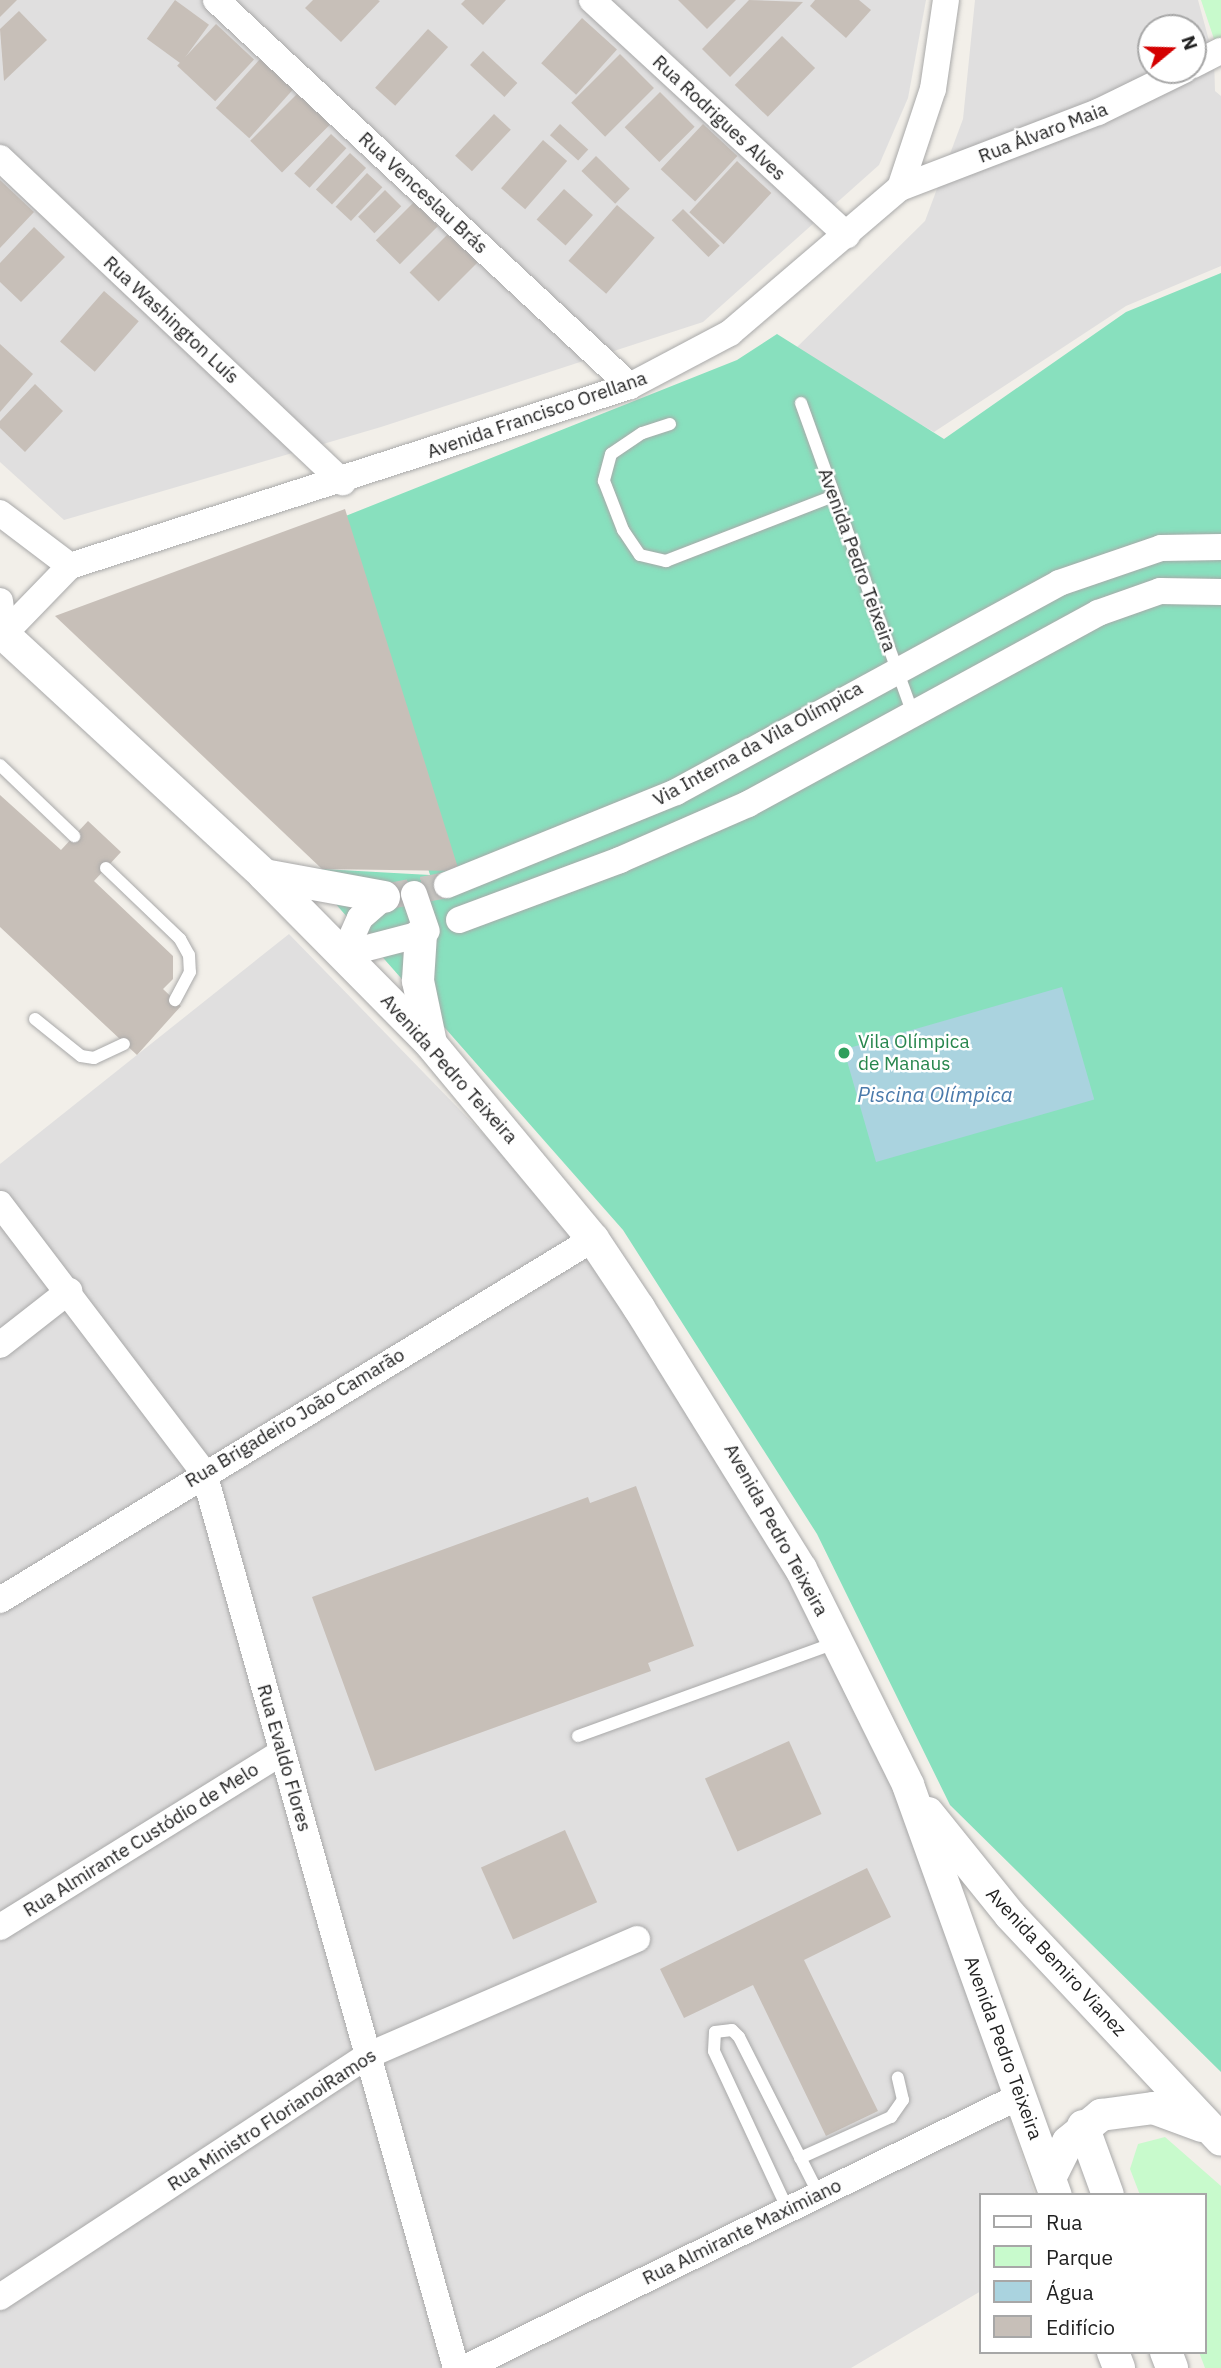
<!DOCTYPE html>
<meta charset="utf-8">
<style>
body{margin:0}
#map{position:relative;width:1221px;height:2368px;overflow:hidden;background:#f2efe9;font-family:"IBM Plex Sans",sans-serif}
div>[style]{position:absolute}
.residential>*{inset:0;background:#e0dfdf}
.park>*{inset:0;background:#c8facc}
.pitch>*{inset:0;background:#88e0be}
.water>*{inset:0;background:#aad3df;transform-origin:0 0}
.building>*{inset:0;background:#c7bfb8;transform-origin:0 0}
.minor-tunnel>*{height:26px;margin-top:-13px;transform-origin:0;background:repeating-linear-gradient(90deg,#c8c6c1 0 26px,transparent 0 39px)}
.roads{filter:drop-shadow(0 0 2px #a9a9a9) drop-shadow(0 0 2px #a9a9a9)}
.service>*{height:12px;margin:-6px;padding:0 6px;transform-origin:6px;border-radius:6px;background:#fff}
.minor>*{height:26px;margin:-13px;padding:0 13px;transform-origin:13px;border-radius:13px;background:#fff}
.tertiary>*{height:32px;margin:-16px;padding:0 16px;transform-origin:16px;border-radius:16px;background:#fff}
.dots>*{width:19px;height:19px;translate:-50% -50%;box-sizing:border-box;border:4px solid #fff;border-radius:50%}
span{translate:-50% -50%;white-space:nowrap;text-align:center;line-height:1.15;-webkit-text-stroke:5px #fff;paint-order:stroke}
.street-label{font-size:19px;color:#222}
.leisure-label{font-size:19px;color:#27864d}
.left{translate:0 -50%;text-align:left}
.water-label{font-size:21px;color:#4a7aab;font-style:italic}
.legend{position:absolute;left:979px;top:2193px;width:228px;height:161px;box-sizing:border-box;background:#fff;border:2px solid #a7a7a7;margin:0;padding:9px 12px;list-style:none;font-size:21px;color:#222}
.legend li{display:flex;align-items:center;gap:14px;height:35px}
.legend b{width:35px;border:2px solid #a7a7a7}
.north{position:absolute;left:1137px;top:14px;width:70px;height:70px;box-sizing:border-box;background:#fff;border:2px solid #a7a7a7;border-radius:50%;rotate:71deg;font-size:19px;font-weight:700;line-height:28px;text-align:center;color:#222}
.north::after{content:'';display:block;margin:auto;width:24px;height:32px;background:#d40000;clip-path:polygon(50% 0,100% 100%,50% 72%,0 100%)}
</style>
<div id="map">
<div class="residential">
<i style="clip-path:polygon(0 0,926px 0,908px 98px,879px 165px,703px 322px,381px 427px,64px 520px,0 462px)"></i>
<i style="clip-path:polygon(evenodd,975px 0,1198px 0,1214px 59px,1215px 91px,1221px 96px,1221px 266px,1126px 306px,934px 432px,792px 352px,925px 221px,963px 119px,975px 0,1151px 28px,1193px 28px,1193px 70px,1151px 70px,1151px 28px)"></i>
<i style="clip-path:polygon(289px 934px,566px 1219px,800px 1593px,913px 1824px,1035px 2195px,981px 2195px,981px 2291px,851px 2368px,0 2368px,0 1164px)"></i>
</div>
<div class="park">
<i style="clip-path:polygon(1201px 0,1221px 0,1221px 60px)"></i>
<i style="clip-path:polygon(1165px 2137px,1221px 2186px,1221px 2368px,1205px 2368px,1199px 2352px,1205px 2352px,1205px 2195px,1140px 2195px,1130px 2169px,1138px 2144px)"></i>
</div>
<div class="pitch">
<i style="clip-path:polygon(1221px 273px,1221px 2072px,950px 1805px,817px 1534px,623px 1230px,304px 868px,430px 875px,323px 525px,737px 360px,777px 334px,944px 439px,1126px 312px)"></i>
</div>
<div class="water">
<i style="left:1062px;top:987px;width:117px;height:227px;rotate:74deg"></i>
</div>
<div class="building">
<i style="clip-path:polygon(0 0,17px 0,0 17px)"></i>
<i style="left:175px;top:0;width:42px;height:48px;rotate:36deg"></i>
<i style="clip-path:polygon(313px 0,378px 0,380px 1px,341px 42px,305px 8px)"></i>
<i style="clip-path:polygon(465px 0,506px 0,483px 25px,461px 4px)"></i>
<i style="clip-path:polygon(678px 0,736px 0,707px 29px)"></i>
<i style="clip-path:polygon(749px 0,803px 2px,730px 77px,702px 49px)"></i>
<i style="clip-path:polygon(815px 0,859px 0,871px 10px,846px 38px,810px 6px)"></i>
<i style="clip-path:polygon(19px 11px,47px 40px,4px 81px,0 29px)"></i>
<i style="left:582px;top:18px;width:47px;height:61px;rotate:42deg"></i>
<i style="left:216px;top:24px;width:52px;height:57px;rotate:43deg"></i>
<i style="left:428px;top:29px;width:27px;height:79px;rotate:42deg"></i>
<i style="left:782px;top:36px;width:46px;height:68px;rotate:44deg"></i>
<i style="left:483px;top:51px;width:47px;height:19px;rotate:43deg"></i>
<i style="left:620px;top:54px;width:48px;height:69px;rotate:45deg"></i>
<i style="left:260px;top:59px;width:45px;height:66px;rotate:42deg"></i>
<i style="left:299px;top:92px;width:45px;height:69px;rotate:45deg"></i>
<i style="left:660px;top:92px;width:49px;height:50px;rotate:45deg"></i>
<i style="left:494px;top:114px;width:23px;height:57px;rotate:43deg"></i>
<i style="left:560px;top:124px;width:38px;height:15px;rotate:42deg"></i>
<i style="left:703px;top:124px;width:47px;height:62px;rotate:43deg"></i>
<i style="left:331px;top:134px;width:21px;height:54px;rotate:43deg"></i>
<i style="left:543px;top:140px;width:32px;height:64px;rotate:41deg"></i>
<i style="left:350px;top:153px;width:22px;height:50px;rotate:43deg"></i>
<i style="left:596px;top:156px;width:47px;height:21px;rotate:44deg"></i>
<i style="left:737px;top:161px;width:47px;height:70px;rotate:43deg"></i>
<i style="left:367px;top:173px;width:21px;height:46px;rotate:43deg"></i>
<i style="clip-path:polygon(0 180px,34px 212px,0 248px)"></i>
<i style="left:564px;top:189px;width:39px;height:41px;rotate:42deg"></i>
<i style="left:385px;top:190px;width:23px;height:38px;rotate:45deg"></i>
<i style="left:414px;top:202px;width:34px;height:54px;rotate:45deg"></i>
<i style="left:617px;top:205px;width:50px;height:74px;rotate:41deg"></i>
<i style="left:683px;top:209px;width:52px;height:16px;rotate:45deg"></i>
<i style="clip-path:polygon(34px 227px,65px 257px,21px 302px,0 282px,0 263px)"></i>
<i style="left:452px;top:230px;width:41px;height:60px;rotate:45deg"></i>
<i style="left:104px;top:291px;width:46px;height:67px;rotate:41deg"></i>
<i style="clip-path:polygon(0 344px,33px 374px,0 412px)"></i>
<i style="clip-path:polygon(35px 384px,63px 411px,25px 452px,0 428px,0 421px)"></i>
<i style="clip-path:polygon(345px 509px,459px 871px,322px 869px,55px 616px)"></i>
<i style="clip-path:polygon(0 795px,61px 850px,88px 821px,121px 852px,94px 881px,173px 956px,173px 979px,163px 989px,181px 1006px,137px 1055px,0 927px)"></i>
<i style="clip-path:polygon(636px 1486px,694px 1646px,648px 1663px,651px 1671px,375px 1771px,312px 1597px,588px 1497px,590px 1503px)"></i>
<i style="left:789px;top:1741px;width:80px;height:92px;rotate:66deg"></i>
<i style="left:565px;top:1830px;width:79px;height:92px;rotate:66deg"></i>
<i style="clip-path:polygon(867px 1868px,891px 1917px,804px 1960px,878px 2111px,826px 2136px,753px 1985px,684px 2018px,660px 1969px)"></i>
</div>
<div class="minor-tunnel">
<i style="left:384px;top:897px;width:64px;rotate:-10.8deg"></i>
</div>
<div class="roads">
<div class="service">
<i style="left:801px;top:403px;width:334px;rotate:70.2deg"></i>
<i style="left:670px;top:424px;width:29px;rotate:162deg"></i>
<i style="left:642px;top:433px;width:37px;rotate:146deg"></i>
<i style="left:611px;top:454px;width:28px;rotate:105deg"></i>
<i style="left:604px;top:481px;width:53px;rotate:68.8deg"></i>
<i style="left:623px;top:530px;width:30px;rotate:56deg"></i>
<i style="left:640px;top:555px;width:27px;rotate:13deg"></i>
<i style="left:666px;top:561px;width:180px;rotate:-21.2deg"></i>
<i style="left:0;top:765px;width:103px;rotate:43.8deg"></i>
<i style="left:106px;top:868px;width:103px;rotate:43.8deg"></i>
<i style="left:180px;top:939px;width:18px;rotate:61deg"></i>
<i style="left:189px;top:955px;width:17px;rotate:87deg"></i>
<i style="left:190px;top:972px;width:32px;rotate:118deg"></i>
<i style="left:35px;top:1019px;width:59px;rotate:38.8deg"></i>
<i style="left:81px;top:1056px;width:13px;rotate:9deg"></i>
<i style="left:94px;top:1058px;width:33px;rotate:-25deg"></i>
<i style="left:578px;top:1736px;width:276px;rotate:-19.9deg"></i>
<i style="left:800px;top:2158px;width:100px;rotate:-24.3deg"></i>
<i style="left:891px;top:2117px;width:21px;rotate:-55deg"></i>
<i style="left:903px;top:2100px;width:23px;rotate:-103deg"></i>
<i style="left:788px;top:2210px;width:175px;rotate:-115deg"></i>
<i style="left:714px;top:2051px;width:19px;rotate:-87deg"></i>
<i style="left:715px;top:2032px;width:17px;rotate:-7deg"></i>
<i style="left:732px;top:2030px;width:10px;rotate:45deg"></i>
<i style="left:739px;top:2037px;width:177px;rotate:63.1deg"></i>
</div>
<div class="minor">
<i style="left:216px;top:0;width:566px;rotate:43deg"></i>
<i style="left:592px;top:0;width:347px;rotate:42.7deg"></i>
<i style="left:1193px;top:65px;width:31px;rotate:-27deg"></i>
<i style="left:0;top:158px;width:472px;rotate:43.4deg"></i>
<i style="left:900px;top:188px;width:212px;rotate:-21deg"></i>
<i style="left:1098px;top:112px;width:96px;rotate:-26deg"></i>
<i style="left:0;top:513px;width:88px;rotate:37.1deg"></i>
<i style="left:0;top:601px;width:33px;rotate:83deg"></i>
<i style="left:4px;top:634px;width:95px;rotate:-45.9deg"></i>
<i style="left:70px;top:566px;width:588px;rotate:-17.82deg"></i>
<i style="left:630px;top:386px;width:113px;rotate:-27.9deg"></i>
<i style="left:730px;top:333px;width:223px;rotate:-40.5deg"></i>
<i style="left:900px;top:188px;width:104px;rotate:-71.6deg"></i>
<i style="left:933px;top:89px;width:90px;rotate:-81.7deg"></i>
<i style="left:447px;top:885px;width:247px;rotate:-22.1deg"></i>
<i style="left:676px;top:792px;width:436px;rotate:-28.6deg"></i>
<i style="left:1059px;top:583px;width:108px;rotate:-18.9deg"></i>
<i style="left:1161px;top:548px;width:60px;rotate:-1deg"></i>
<i style="left:414px;top:894px;width:39px;rotate:71deg"></i>
<i style="left:459px;top:920px;width:172px;rotate:-20.4deg"></i>
<i style="left:620px;top:860px;width:140px;rotate:-23.6deg"></i>
<i style="left:748px;top:804px;width:399px;rotate:-28.6deg"></i>
<i style="left:1098px;top:613px;width:66px;rotate:-19.5deg"></i>
<i style="left:1160px;top:591px;width:61px;rotate:0.9deg"></i>
<i style="left:344px;top:954px;width:80px;rotate:-14.6deg"></i>
<i style="left:344px;top:954px;width:39px;rotate:-66deg"></i>
<i style="left:360px;top:918px;width:32px;rotate:-41deg"></i>
<i style="left:0;top:1204px;width:338px;rotate:52.8deg"></i>
<i style="left:204px;top:1473px;width:930px;rotate:74.27deg"></i>
<i style="left:0;top:1345px;width:88px;rotate:-38deg"></i>
<i style="left:0;top:1600px;width:694px;rotate:-31.33deg"></i>
<i style="left:0;top:1927px;width:332px;rotate:-31.8deg"></i>
<i style="left:0;top:2297px;width:441px;rotate:-33.3deg"></i>
<i style="left:369px;top:2055px;width:292px;rotate:-23.4deg"></i>
<i style="left:465px;top:2368px;width:618px;rotate:-26.11deg"></i>
</div>
<div class="tertiary">
<i style="left:0;top:631px;width:359px;rotate:42.7deg"></i>
<i style="left:264px;top:875px;width:238px;rotate:45.3deg"></i>
<i style="left:431px;top:1044px;width:254px;rotate:50.3deg"></i>
<i style="left:593px;top:1239px;width:83px;rotate:56.3deg"></i>
<i style="left:639px;top:1308px;width:307px;rotate:58.2deg"></i>
<i style="left:801px;top:1569px;width:241px;rotate:63.6deg"></i>
<i style="left:908px;top:1785px;width:436px;rotate:70.2deg"></i>
<i style="left:264px;top:875px;width:122px;rotate:10.4deg"></i>
<i style="left:421px;top:934px;width:47px;rotate:93.7deg"></i>
<i style="left:418px;top:981px;width:63px;rotate:78.2deg"></i>
<i style="left:928px;top:1813px;width:131px;rotate:51.2deg"></i>
<i style="left:1010px;top:1915px;width:308px;rotate:46.8deg"></i>
<i style="left:1083px;top:2126px;width:73px;rotate:70.1deg"></i>
<i style="left:1050px;top:2178px;width:40px;rotate:-63.4deg"></i>
<i style="left:1068px;top:2142px;width:43px;rotate:-39.3deg"></i>
<i style="left:1101px;top:2115px;width:52px;rotate:-7.7deg"></i>
<i style="left:1153px;top:2108px;width:52px;rotate:20.2deg"></i>
<i style="left:1113px;top:2352px;width:17px;rotate:69deg"></i>
<i style="left:1166px;top:2352px;width:17px;rotate:69deg"></i>
</div>
</div>
<div class="dots">
<i style="left:844px;top:1053px;background:#2e9e5b"></i>
</div>
<div class="street-label">
<span style="left:719px;top:118px;rotate:43deg">Rua Rodrigues Alves</span>
<span style="left:1043px;top:133px;rotate:-21deg">Rua Álvaro Maia</span>
<span style="left:423px;top:193px;rotate:43deg">Rua Venceslau Brás</span>
<span style="left:171px;top:320px;rotate:43deg">Rua Washington Luís</span>
<span style="left:537px;top:415px;rotate:-19deg">Avenida Francisco Orellana</span>
<span style="left:857px;top:560px;rotate:70deg">Avenida Pedro Teixeira</span>
<span style="left:758px;top:744px;rotate:-29deg">Via Interna da Vila Olímpica</span>
<span style="left:449px;top:1069px;rotate:48deg">Avenida Pedro Teixeira</span>
<span style="left:295px;top:1418px;rotate:-31deg">Rua Brigadeiro João Camarão</span>
<span style="left:776px;top:1530px;rotate:61deg">Avenida Pedro Teixeira</span>
<span style="left:284px;top:1758px;rotate:74deg">Rua Evaldo Flores</span>
<span style="left:141px;top:1840px;rotate:-32deg">Rua Almirante Custódio de Melo</span>
<span style="left:1056px;top:1962px;rotate:47deg">Avenida Bemiro Vianez</span>
<span style="left:1003px;top:2048px;rotate:70deg">Avenida Pedro Teixeira</span>
<span style="left:272px;top:2120px;rotate:-33deg">Rua Ministro FlorianoiRamos</span>
<span style="left:742px;top:2232px;rotate:-26deg">Rua Almirante Maximiano</span>
</div>
<div class="leisure-label">
<span class="left" style="left:858px;top:1053px">Vila Olímpica<br>de Manaus</span>
</div>
<div class="water-label">
<span style="left:935px;top:1094px">Piscina Olímpica</span>
</div>
<ul class="legend">
<li><b style="height:9px;background:#fff"></b>Rua</li>
<li><b style="height:19px;background:#c8facc"></b>Parque</li>
<li><b style="height:19px;background:#aad3df"></b>Água</li>
<li><b style="height:19px;background:#c7bfb8"></b>Edifício</li>
</ul>
<div class="north">N</div>
</div>
